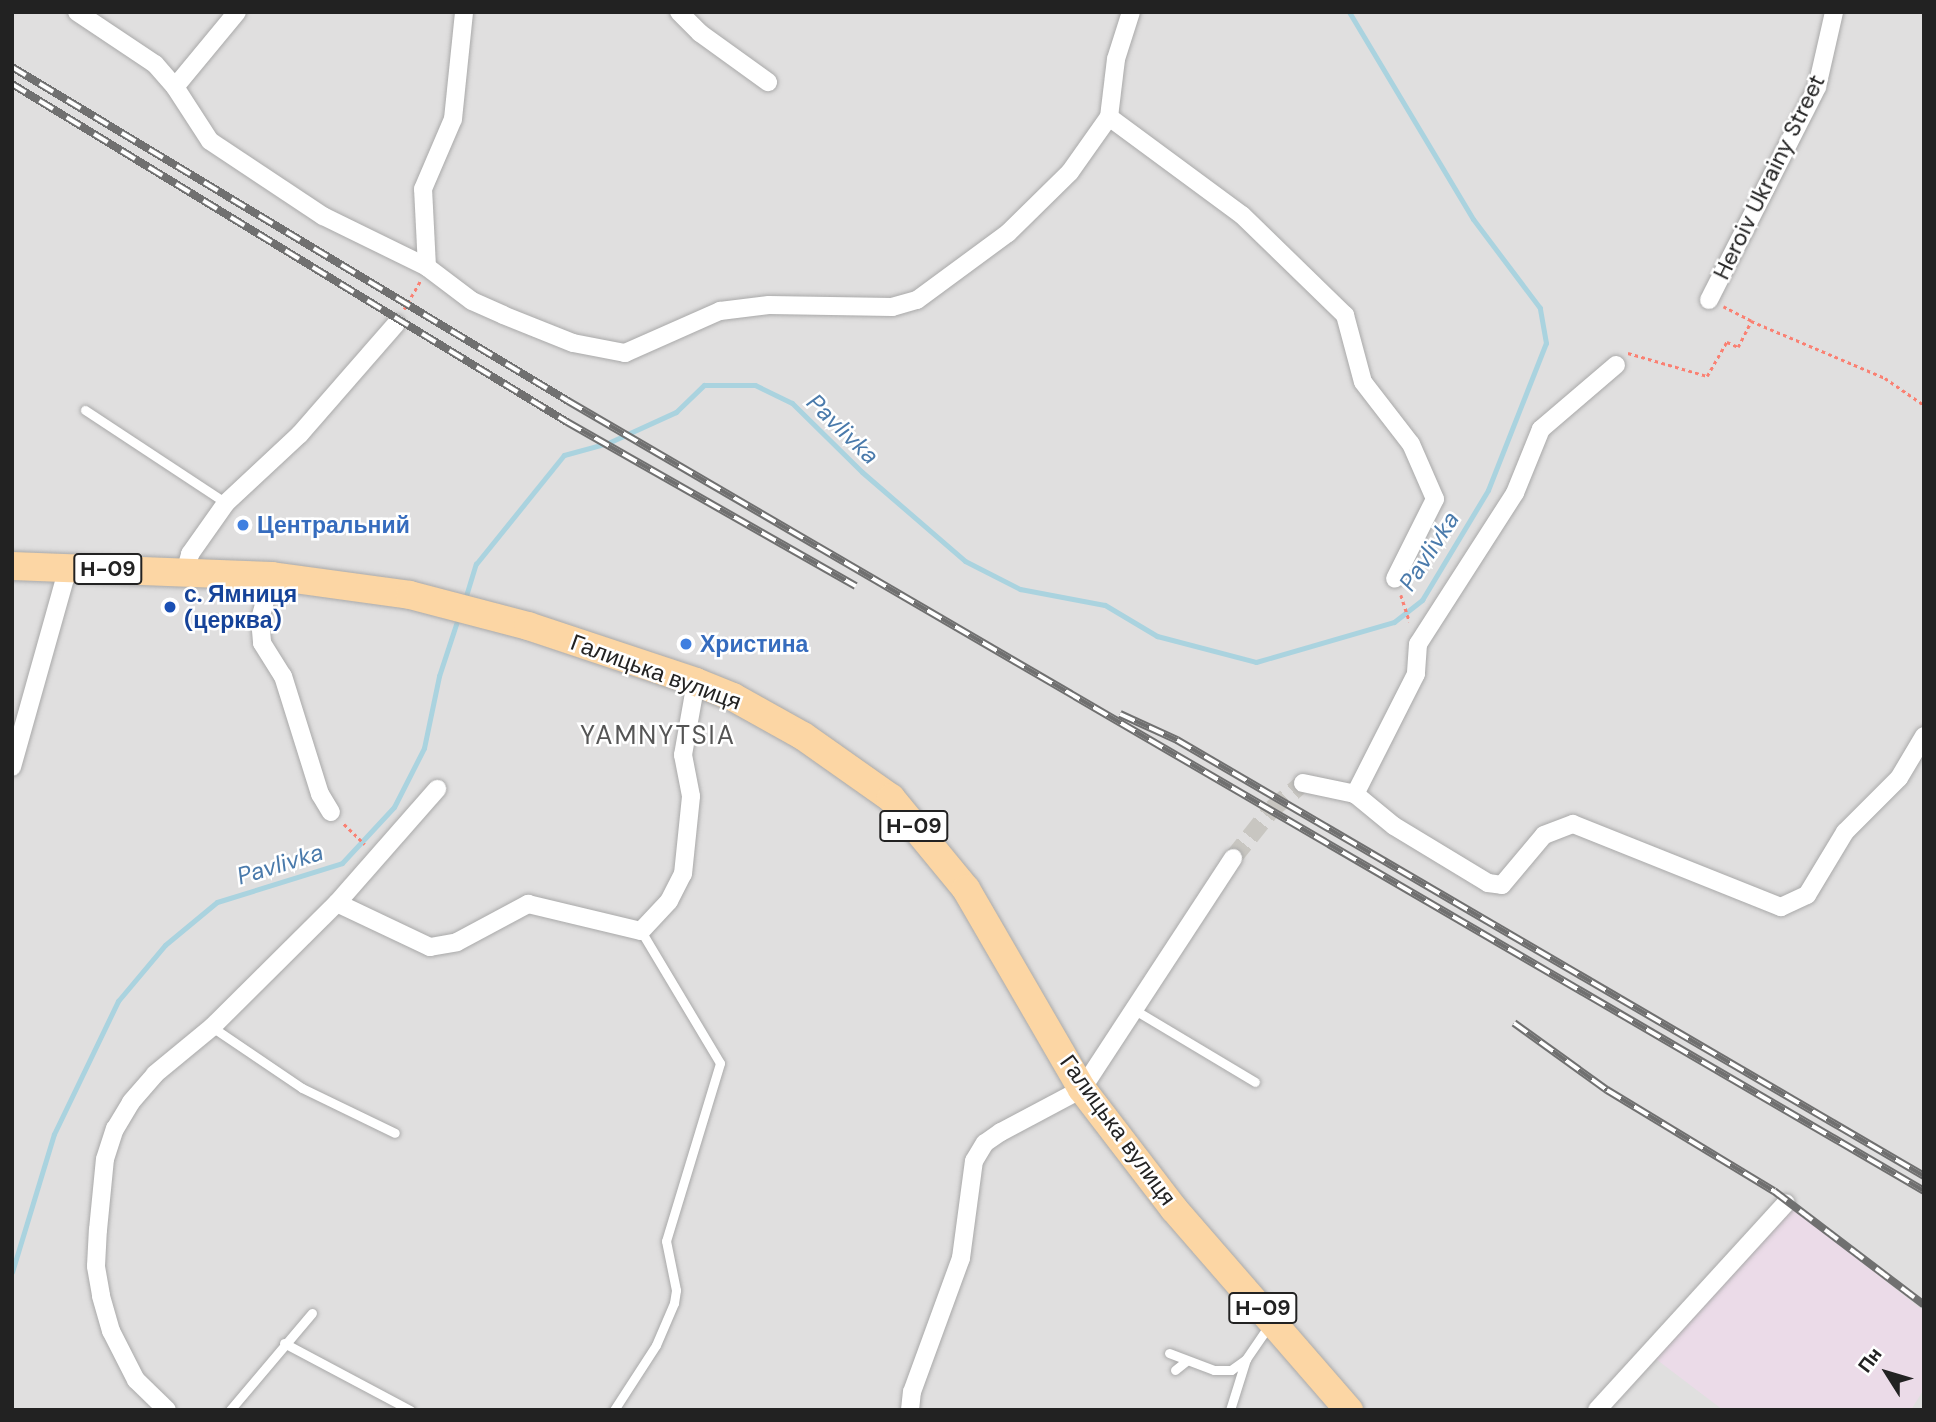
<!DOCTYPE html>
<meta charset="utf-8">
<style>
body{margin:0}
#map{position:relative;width:1936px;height:1422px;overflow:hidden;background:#f2efe9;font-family:"DM Sans",sans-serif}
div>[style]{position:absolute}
.residential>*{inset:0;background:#e0dfdf;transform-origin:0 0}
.industrial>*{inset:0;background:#ebdbe8}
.stream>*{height:5px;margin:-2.5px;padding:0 2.5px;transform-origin:2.5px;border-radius:2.5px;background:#aad3df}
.street-tunnel>*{height:18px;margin-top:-9px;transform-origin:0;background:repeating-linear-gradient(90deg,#c8c6c1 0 18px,transparent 0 27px)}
.path>*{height:2.5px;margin-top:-1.25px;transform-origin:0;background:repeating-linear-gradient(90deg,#fa8072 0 3.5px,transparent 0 7px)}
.roads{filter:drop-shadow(0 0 2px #a9a9a9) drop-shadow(0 0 2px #a9a9a9)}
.lane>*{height:9px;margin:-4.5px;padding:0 4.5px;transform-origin:4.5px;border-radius:4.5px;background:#fff}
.street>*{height:18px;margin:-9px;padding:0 9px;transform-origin:9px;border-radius:9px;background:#fff}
.primary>*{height:28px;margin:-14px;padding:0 14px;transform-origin:14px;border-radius:14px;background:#fcd6a4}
.rail>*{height:8px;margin-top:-4px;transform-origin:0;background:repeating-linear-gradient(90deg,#fff 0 16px,#707070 0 32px);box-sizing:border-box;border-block:2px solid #707070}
.dots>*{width:19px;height:19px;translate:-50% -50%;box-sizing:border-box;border:4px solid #fff;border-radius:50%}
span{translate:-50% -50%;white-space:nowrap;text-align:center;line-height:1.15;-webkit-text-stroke:5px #fff;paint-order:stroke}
.shield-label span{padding:2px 5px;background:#fff;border:2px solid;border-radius:5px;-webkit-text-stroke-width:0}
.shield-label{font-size:21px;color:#222;font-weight:700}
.street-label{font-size:23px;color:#222}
.shop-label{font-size:23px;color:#366cbe;font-weight:700}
.left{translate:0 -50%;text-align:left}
.transit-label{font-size:23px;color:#164399;font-weight:700}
.water-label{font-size:24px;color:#4a7aab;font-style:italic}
.quarter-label{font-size:26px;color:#555;letter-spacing:2px}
.frame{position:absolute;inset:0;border:14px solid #222;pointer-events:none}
.north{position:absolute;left:1852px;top:1338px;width:70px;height:70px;-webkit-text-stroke:5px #fff;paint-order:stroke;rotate:307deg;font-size:19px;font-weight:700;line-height:28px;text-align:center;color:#222}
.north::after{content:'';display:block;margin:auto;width:24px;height:32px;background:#222;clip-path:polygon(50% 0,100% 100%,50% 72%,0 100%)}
</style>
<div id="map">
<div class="residential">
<i style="left:12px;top:12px;width:1912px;height:1398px"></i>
</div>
<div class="industrial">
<i style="clip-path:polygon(1786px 1203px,1924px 1311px,1924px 1389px,1911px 1410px,1723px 1410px,1648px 1353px)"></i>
</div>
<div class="stream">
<i style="left:465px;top:599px;width:37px;rotate:-73deg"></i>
<i style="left:476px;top:564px;width:140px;rotate:-51.1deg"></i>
<i style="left:564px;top:455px;width:46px;rotate:-15.3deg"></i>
<i style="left:608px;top:443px;width:75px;rotate:-24.5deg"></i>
<i style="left:676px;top:412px;width:39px;rotate:-44deg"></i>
<i style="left:704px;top:385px;width:51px"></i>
<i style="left:755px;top:385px;width:41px;rotate:25.9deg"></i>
<i style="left:792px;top:403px;width:98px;rotate:44.6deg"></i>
<i style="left:862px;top:472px;width:136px;rotate:40.8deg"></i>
<i style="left:965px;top:561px;width:62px;rotate:27deg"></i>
<i style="left:1020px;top:589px;width:86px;rotate:10.7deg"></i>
<i style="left:1105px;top:605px;width:61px;rotate:30.8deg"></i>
<i style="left:1157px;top:636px;width:102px;rotate:14.7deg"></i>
<i style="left:1256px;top:662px;width:144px;rotate:-16.2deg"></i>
<i style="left:1394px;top:622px;width:36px;rotate:-38deg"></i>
<i style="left:1422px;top:600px;width:128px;rotate:-59deg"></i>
<i style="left:1488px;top:490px;width:158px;rotate:-68.5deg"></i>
<i style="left:1546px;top:343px;width:36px;rotate:-100deg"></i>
<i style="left:1540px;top:308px;width:111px;rotate:-127deg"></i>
<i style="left:1473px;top:219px;width:241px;rotate:-120.9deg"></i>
<i style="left:12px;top:1272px;width:144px;rotate:-73.1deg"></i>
<i style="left:54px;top:1134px;width:148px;rotate:-64.3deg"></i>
<i style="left:118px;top:1001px;width:73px;rotate:-50deg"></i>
<i style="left:165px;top:945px;width:67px;rotate:-39.6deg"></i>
<i style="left:217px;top:902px;width:131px;rotate:-17.3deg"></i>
<i style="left:342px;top:863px;width:76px;rotate:-47.1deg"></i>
<i style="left:394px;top:807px;width:66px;rotate:-63deg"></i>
<i style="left:424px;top:748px;width:74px;rotate:-78.2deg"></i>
<i style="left:439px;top:676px;width:64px;rotate:-71.8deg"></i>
</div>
<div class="street-tunnel">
<i style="left:1233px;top:858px;width:63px;rotate:-51.5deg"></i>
<i style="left:1272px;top:809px;width:40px;rotate:-40deg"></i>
</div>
<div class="path">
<i style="left:404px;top:309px;width:32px;rotate:-60deg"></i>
<i style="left:1751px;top:321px;width:146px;rotate:23deg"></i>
<i style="left:1885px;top:378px;width:47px;rotate:34.7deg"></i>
<i style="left:1628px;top:353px;width:82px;rotate:16.2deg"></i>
<i style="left:1707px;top:376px;width:39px;rotate:-60deg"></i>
<i style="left:1727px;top:342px;width:12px;rotate:24deg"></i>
<i style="left:1738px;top:347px;width:29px;rotate:-63deg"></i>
<i style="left:1751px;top:321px;width:31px;rotate:-153deg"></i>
<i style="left:1401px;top:595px;width:28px;rotate:72deg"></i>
<i style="left:344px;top:824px;width:29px;rotate:44deg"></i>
</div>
<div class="roads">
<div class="lane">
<i style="left:85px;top:410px;width:169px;rotate:33.4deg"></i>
<i style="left:1133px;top:1009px;width:142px;rotate:30.9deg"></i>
<i style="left:212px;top:1027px;width:109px;rotate:34.1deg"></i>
<i style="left:302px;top:1088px;width:103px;rotate:25.8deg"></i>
<i style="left:284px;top:1343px;width:143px;rotate:28deg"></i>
<i style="left:1169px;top:1353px;width:48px;rotate:20.7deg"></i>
<i style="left:1214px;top:1370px;width:17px"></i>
<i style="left:1231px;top:1370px;width:19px;rotate:-36deg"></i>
<i style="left:1175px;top:1370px;width:14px;rotate:-39deg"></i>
<i style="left:230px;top:1410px;width:127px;rotate:-49.8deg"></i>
<i style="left:614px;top:1410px;width:77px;rotate:-57.1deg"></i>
<i style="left:656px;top:1345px;width:46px;rotate:-66.8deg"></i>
<i style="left:674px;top:1303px;width:13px;rotate:-81deg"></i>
<i style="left:676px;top:1290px;width:50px;rotate:-101.5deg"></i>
<i style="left:666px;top:1241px;width:186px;rotate:-73.1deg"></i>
<i style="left:720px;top:1063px;width:154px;rotate:-120.9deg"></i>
<i style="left:1230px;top:1410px;width:53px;rotate:-72.6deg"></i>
<i style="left:1246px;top:1359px;width:42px;rotate:-55.6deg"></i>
</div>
<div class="street">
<i style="left:77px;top:12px;width:94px;rotate:33.7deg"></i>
<i style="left:155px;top:64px;width:30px;rotate:49deg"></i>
<i style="left:175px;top:87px;width:64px;rotate:57.1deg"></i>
<i style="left:210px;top:141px;width:136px;rotate:33.6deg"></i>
<i style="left:323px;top:216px;width:116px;rotate:26.1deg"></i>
<i style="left:427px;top:267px;width:56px;rotate:37.1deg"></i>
<i style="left:472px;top:301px;width:34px;rotate:24deg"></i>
<i style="left:503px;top:315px;width:75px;rotate:21.8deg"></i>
<i style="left:573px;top:343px;width:53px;rotate:10.9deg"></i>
<i style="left:625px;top:353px;width:104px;rotate:-23.9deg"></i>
<i style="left:720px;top:311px;width:49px;rotate:-7deg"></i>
<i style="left:769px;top:305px;width:123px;rotate:0.9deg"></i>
<i style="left:892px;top:307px;width:26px;rotate:-16deg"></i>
<i style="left:917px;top:300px;width:113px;rotate:-36.4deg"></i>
<i style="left:1008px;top:233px;width:87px;rotate:-44.5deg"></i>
<i style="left:1070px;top:172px;width:67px;rotate:-54.7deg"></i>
<i style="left:1109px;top:117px;width:58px;rotate:-83.1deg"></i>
<i style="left:1116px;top:59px;width:49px;rotate:-72.3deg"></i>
<i style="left:679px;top:12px;width:30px;rotate:45deg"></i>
<i style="left:700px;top:33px;width:84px;rotate:35.8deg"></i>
<i style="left:175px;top:87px;width:97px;rotate:-50.4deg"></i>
<i style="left:1109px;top:117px;width:165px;rotate:36.4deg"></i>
<i style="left:1242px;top:215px;width:144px;rotate:44.2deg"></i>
<i style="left:1345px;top:315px;width:69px;rotate:75deg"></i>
<i style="left:1363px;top:382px;width:78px;rotate:52.3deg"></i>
<i style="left:1411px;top:444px;width:60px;rotate:66.4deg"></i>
<i style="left:1435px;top:499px;width:89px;rotate:116.6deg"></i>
<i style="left:427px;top:267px;width:78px;rotate:-92.9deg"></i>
<i style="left:423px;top:189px;width:76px;rotate:-66.8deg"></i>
<i style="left:453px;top:119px;width:108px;rotate:-84.1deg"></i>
<i style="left:1709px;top:300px;width:239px;rotate:-63.1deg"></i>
<i style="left:1817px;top:87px;width:77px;rotate:-77.2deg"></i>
<i style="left:1616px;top:365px;width:99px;rotate:139.5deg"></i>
<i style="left:1541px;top:429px;width:69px;rotate:112.1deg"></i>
<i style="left:1515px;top:493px;width:179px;rotate:122.7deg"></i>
<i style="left:1418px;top:644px;width:30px;rotate:94deg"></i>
<i style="left:1416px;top:674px;width:135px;rotate:116.9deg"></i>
<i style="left:1355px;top:794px;width:50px;rotate:39.4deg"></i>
<i style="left:1394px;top:826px;width:110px;rotate:31.2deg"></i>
<i style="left:1488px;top:883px;width:14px;rotate:8deg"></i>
<i style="left:1502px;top:885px;width:65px;rotate:-50deg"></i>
<i style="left:1544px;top:835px;width:31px;rotate:-21deg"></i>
<i style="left:1573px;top:824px;width:224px;rotate:21.8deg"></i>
<i style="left:1781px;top:907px;width:29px;rotate:-25deg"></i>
<i style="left:1807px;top:895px;width:74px;rotate:-58.9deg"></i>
<i style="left:1845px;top:832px;width:76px;rotate:-45deg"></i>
<i style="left:1899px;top:778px;width:49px;rotate:-59.2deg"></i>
<i style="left:185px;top:572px;width:19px;rotate:-74deg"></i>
<i style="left:190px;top:554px;width:62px;rotate:-54.8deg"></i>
<i style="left:226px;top:503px;width:101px;rotate:-43deg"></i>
<i style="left:300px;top:434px;width:146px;rotate:-48.9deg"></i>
<i style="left:272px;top:576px;width:45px;rotate:105.6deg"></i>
<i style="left:260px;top:619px;width:24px;rotate:85deg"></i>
<i style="left:262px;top:643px;width:39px;rotate:58deg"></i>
<i style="left:283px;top:676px;width:124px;rotate:72.6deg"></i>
<i style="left:320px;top:794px;width:21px;rotate:59deg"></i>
<i style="left:12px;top:767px;width:207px;rotate:-74.3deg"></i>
<i style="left:1303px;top:783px;width:53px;rotate:11.9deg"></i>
<i style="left:337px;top:903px;width:103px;rotate:25.3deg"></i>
<i style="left:430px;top:947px;width:27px;rotate:-10deg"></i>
<i style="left:457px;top:942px;width:81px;rotate:-28.2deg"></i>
<i style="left:528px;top:904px;width:116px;rotate:13.4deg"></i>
<i style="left:641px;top:931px;width:41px;rotate:-47deg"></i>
<i style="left:669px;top:901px;width:30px;rotate:-63deg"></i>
<i style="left:683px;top:874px;width:78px;rotate:-84.1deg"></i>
<i style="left:691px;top:796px;width:42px;rotate:-101deg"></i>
<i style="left:683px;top:755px;width:74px;rotate:-79.9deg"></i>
<i style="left:167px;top:1410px;width:43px;rotate:-135.9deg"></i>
<i style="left:136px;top:1380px;width:55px;rotate:-117deg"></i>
<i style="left:111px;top:1331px;width:37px;rotate:-106deg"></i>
<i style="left:101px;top:1295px;width:29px;rotate:-100deg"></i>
<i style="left:96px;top:1266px;width:36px;rotate:-87deg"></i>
<i style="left:98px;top:1230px;width:71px;rotate:-84.4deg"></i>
<i style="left:105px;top:1159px;width:32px;rotate:-72deg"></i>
<i style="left:115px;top:1129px;width:31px;rotate:-59deg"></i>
<i style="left:131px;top:1102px;width:37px;rotate:-49deg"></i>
<i style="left:155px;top:1074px;width:74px;rotate:-39.5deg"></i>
<i style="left:212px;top:1027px;width:176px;rotate:-44.8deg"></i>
<i style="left:337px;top:903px;width:152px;rotate:-48.7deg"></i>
<i style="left:910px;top:1410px;width:18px;rotate:-84deg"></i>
<i style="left:912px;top:1392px;width:143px;rotate:-69.9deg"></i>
<i style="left:961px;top:1258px;width:98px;rotate:-82.4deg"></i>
<i style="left:974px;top:1161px;width:21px;rotate:-59deg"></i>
<i style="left:985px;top:1143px;width:19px;rotate:-35deg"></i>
<i style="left:1001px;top:1132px;width:92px;rotate:-28deg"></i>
<i style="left:1082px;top:1089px;width:276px;rotate:-56.8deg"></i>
<i style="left:1597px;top:1410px;width:280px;rotate:-47.6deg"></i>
</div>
<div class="primary">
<i style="left:12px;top:566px;width:260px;rotate:2.2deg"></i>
<i style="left:272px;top:576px;width:139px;rotate:7.8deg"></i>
<i style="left:410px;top:595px;width:122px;rotate:14.7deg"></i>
<i style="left:528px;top:626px;width:177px;rotate:18.4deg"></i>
<i style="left:696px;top:682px;width:40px;rotate:22deg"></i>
<i style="left:733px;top:697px;width:80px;rotate:29.1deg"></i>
<i style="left:803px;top:736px;width:108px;rotate:35.2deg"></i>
<i style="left:891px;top:798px;width:118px;rotate:50.5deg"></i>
<i style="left:966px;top:889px;width:231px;rotate:59.9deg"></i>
<i style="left:1082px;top:1089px;width:151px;rotate:52.5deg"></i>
<i style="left:1174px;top:1209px;width:267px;rotate:49deg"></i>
</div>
</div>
<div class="rail">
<i style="left:12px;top:67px;width:649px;rotate:30.99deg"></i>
<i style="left:568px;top:401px;width:1569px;rotate:30.22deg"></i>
<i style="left:12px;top:84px;width:650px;rotate:31.34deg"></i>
<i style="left:567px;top:422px;width:332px;rotate:29.6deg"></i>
<i style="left:1120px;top:714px;width:63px;rotate:24.5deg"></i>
<i style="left:1177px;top:740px;width:865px;rotate:30.27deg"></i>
<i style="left:1514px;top:1023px;width:115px;rotate:35.8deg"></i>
<i style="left:1607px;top:1090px;width:195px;rotate:31.2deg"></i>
<i style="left:1774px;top:1191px;width:188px;rotate:37.2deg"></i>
</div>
<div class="dots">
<i style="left:243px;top:525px;background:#3f7fe0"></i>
<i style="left:170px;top:607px;background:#1a4fb4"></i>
<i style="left:686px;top:644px;background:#3f7fe0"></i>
</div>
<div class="shield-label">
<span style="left:108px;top:569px">Н-09</span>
<span style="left:914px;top:826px">Н-09</span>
<span style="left:1263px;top:1308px">Н-09</span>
</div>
<div class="street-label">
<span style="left:1769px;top:177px;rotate:-64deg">Heroiv Ukrainy Street</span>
<span style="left:656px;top:672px;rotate:20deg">Галицька вулиця</span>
<span style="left:1118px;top:1130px;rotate:54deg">Галицька вулиця</span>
</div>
<div class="shop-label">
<span class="left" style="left:257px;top:525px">Центральний</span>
<span class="left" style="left:700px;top:644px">Христина</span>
</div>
<div class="transit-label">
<span class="left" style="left:184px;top:607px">с. Ямниця<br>(церква)</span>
</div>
<div class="water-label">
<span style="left:843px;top:429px;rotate:44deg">Pavlivka</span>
<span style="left:1429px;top:551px;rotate:-57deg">Pavlivka</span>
<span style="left:280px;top:864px;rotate:-17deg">Pavlivka</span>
</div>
<div class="quarter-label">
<span style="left:658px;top:736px">YAMNYTSIA</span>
</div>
<div class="frame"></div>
<div class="north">Пн</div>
</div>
